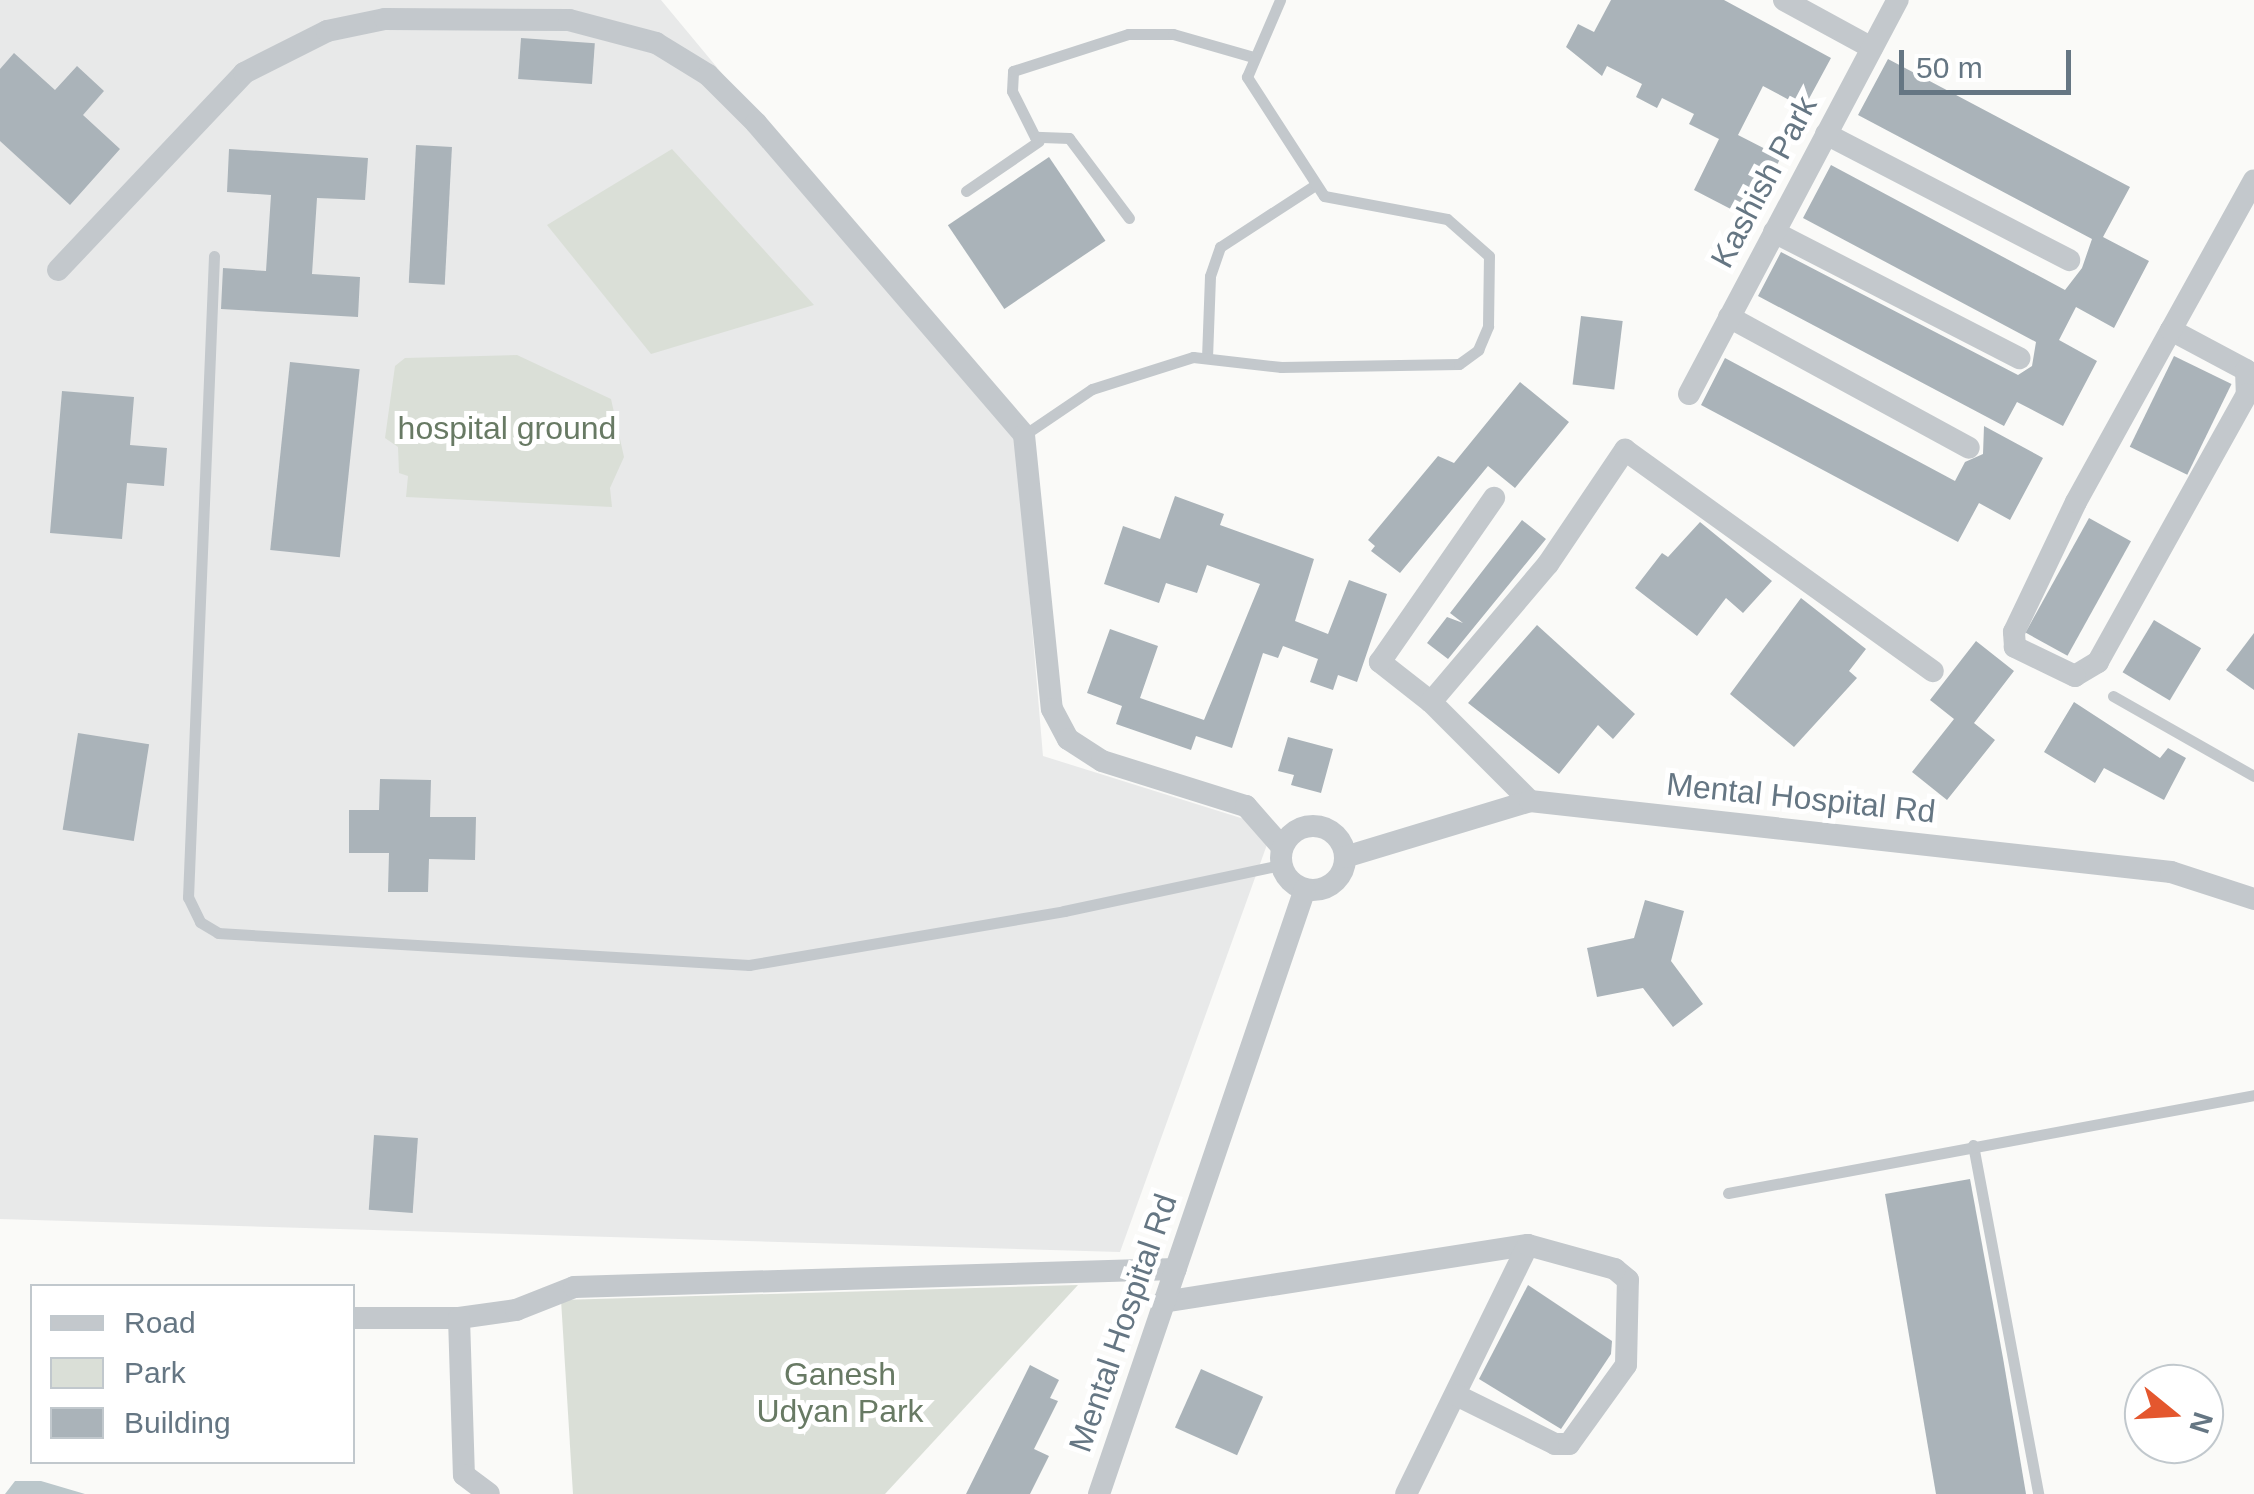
<!DOCTYPE html>
<style>
body{margin:0}
#map{position:relative;width:2254px;height:1494px;overflow:hidden;background:#fafaf8;font-family:Helvetica,sans-serif}
div>[style]{position:absolute}
.built>*{inset:0;background:#e8e9e9}
.green>*{inset:0;background:#dadfd7}
.water>*{inset:0;background:#bbc7cb}
.building>*{inset:0;background:#aab3b9;transform-origin:0 0}
.service>*{height:11px;margin:-5.5px;padding:0 5.5px;transform-origin:5.5px;border-radius:5.5px;background:#c3c8cc}
.minor>*{height:22px;margin:-11px;padding:0 11px;transform-origin:11px;border-radius:11px;background:#c3c8cc}
.minor>.ring{margin:-11px;padding:0;box-sizing:content-box;background:none;border:22px solid #c3c8cc;border-radius:50%}
span{translate:-50% -50%;white-space:nowrap;text-align:center;line-height:1.15;-webkit-text-stroke:10px #fff;paint-order:stroke}
.street-label{font-size:32px;color:#657683}
.park-label{font-size:32px;color:#687a64}
.legend{position:absolute;left:30px;top:1284px;width:325px;height:180px;box-sizing:border-box;background:#fff;border:2px solid #c1c8cd;margin:0;padding:12px 18px;list-style:none;font-size:30px;color:#657683}
.legend li{display:flex;align-items:center;gap:20px;height:50px}
.legend b{width:50px;border:2px solid #c1c8cd}
.north{position:absolute;left:2124px;top:1364px;width:100px;height:100px;box-sizing:border-box;background:#fff;border:2px solid #c1c8cd;border-radius:50%;rotate:108deg;font-size:28px;font-weight:700;line-height:40px;text-align:center;color:#657683}
.north::after{content:'';display:block;margin:auto;width:35px;height:45px;background:#e4572e;clip-path:polygon(50% 0,100% 100%,50% 72%,0 100%)}
.scale{position:absolute;left:1899px;top:50px;width:172px;height:45px;box-sizing:border-box;border:5px solid #657683;border-top:0;padding-left:12px;font-size:30px;line-height:35px;white-space:nowrap;color:#657683;-webkit-text-stroke:8px #fff;paint-order:stroke}
</style>
<div id="map">
<div class="built">
<i style="clip-path:polygon(0 0,661px 0,1015px 426px,1043px 756px,1273px 828px,1120px 1252px,0 1219px)"></i>
</div>
<div class="green">
<i style="clip-path:polygon(672px 149px,814px 305px,651px 354px,547px 225px)"></i>
<i style="clip-path:polygon(517px 355px,611px 399px,624px 457px,610px 488px,612px 507px,406px 497px,408px 476px,399px 473px,398px 447px,385px 438px,395px 366px,405px 358px)"></i>
<i style="clip-path:polygon(1078px 1285px,885px 1494px,573px 1494px,561px 1300px)"></i>
</div>
<div class="water">
<i style="clip-path:polygon(15px 1481px,41px 1481px,85px 1494px,5px 1494px)"></i>
</div>
<div class="building">
<i style="clip-path:polygon(1611px 0,1724px 0,1831px 58px,1804px 108px,1763px 86px,1738px 135px,1781px 157px,1750px 219px,1694px 190px,1719px 139px,1689px 124px,1694px 114px,1662px 98px,1657px 108px,1636px 97px,1642px 84px,1607px 66px,1602px 76px,1566px 47px,1578px 24px,1594px 32px)"></i>
<i style="left:521px;top:38px;width:74px;height:41px;rotate:4deg"></i>
<i style="clip-path:polygon(14px 53px,55px 90px,77px 66px,104px 91px,83px 115px,120px 149px,70px 205px,0 141px,0 69px)"></i>
<i style="clip-path:polygon(1888px 59px,2130px 187px,2103px 237px,2149px 261px,2114px 328px,2076px 307px,2059px 340px,2097px 361px,2063px 426px,2017px 402px,2004px 426px,1758px 296px,1781px 252px,2018px 375px,2032px 366px,2036px 342px,1803px 218px,1831px 165px,2065px 290px,2082px 268px,2092px 239px,1858px 115px)"></i>
<i style="left:416px;top:145px;width:36px;height:138px;rotate:3deg"></i>
<i style="clip-path:polygon(229px 149px,368px 158px,365px 200px,317px 198px,312px 274px,360px 277px,358px 317px,221px 309px,223px 268px,266px 271px,271px 195px,227px 192px)"></i>
<i style="left:1049px;top:157px;width:101px;height:122px;rotate:56deg"></i>
<i style="left:1581px;top:316px;width:42px;height:69px;rotate:7deg"></i>
<i style="left:2174px;top:356px;width:64px;height:101px;rotate:26deg"></i>
<i style="clip-path:polygon(1725px 358px,1955px 481px,1965px 462px,1983px 454px,1984px 426px,2043px 458px,2010px 520px,1979px 503px,1958px 542px,1701px 405px)"></i>
<i style="left:290px;top:362px;width:70px;height:189px;rotate:6deg"></i>
<i style="clip-path:polygon(1520px 382px,1569px 422px,1515px 488px,1488px 466px,1400px 573px,1371px 551px,1375px 546px,1368px 540px,1438px 456px,1454px 463px)"></i>
<i style="clip-path:polygon(62px 391px,134px 397px,130px 445px,167px 448px,164px 486px,127px 483px,122px 539px,50px 533px)"></i>
<i style="clip-path:polygon(1175px 496px,1224px 514px,1220px 525px,1314px 559px,1295px 621px,1328px 634px,1349px 580px,1387px 594px,1357px 682px,1338px 675px,1333px 690px,1310px 682px,1318px 659px,1283px 646px,1278px 658px,1263px 653px,1232px 748px,1196px 736px,1191px 750px,1116px 724px,1122px 706px,1087px 693px,1110px 629px,1158px 646px,1140px 698px,1204px 720px,1260px 584px,1207px 565px,1197px 593px,1166px 583px,1159px 603px,1104px 584px,1123px 526px,1160px 539px)"></i>
<i style="left:2089px;top:518px;width:48px;height:131px;rotate:29deg"></i>
<i style="clip-path:polygon(1522px 520px,1546px 539px,1448px 659px,1427px 643px,1447px 617px,1463px 623px,1450px 613px)"></i>
<i style="clip-path:polygon(1700px 522px,1772px 581px,1743px 613px,1726px 598px,1697px 636px,1635px 588px,1662px 553px,1668px 557px)"></i>
<i style="clip-path:polygon(1801px 598px,1866px 649px,1849px 671px,1857px 678px,1794px 747px,1730px 694px)"></i>
<i style="left:2154px;top:620px;width:55px;height:61px;rotate:31deg"></i>
<i style="clip-path:polygon(1537px 625px,1635px 714px,1613px 739px,1598px 725px,1559px 774px,1468px 703px)"></i>
<i style="clip-path:polygon(2254px 633px,2254px 690px,2226px 670px)"></i>
<i style="clip-path:polygon(1976px 641px,2014px 671px,1974px 723px,1995px 740px,1947px 800px,1912px 772px,1954px 719px,1930px 700px)"></i>
<i style="clip-path:polygon(2074px 702px,2160px 758px,2168px 748px,2186px 758px,2164px 800px,2104px 768px,2095px 783px,2044px 752px)"></i>
<i style="left:78px;top:733px;width:72px;height:98px;rotate:9deg"></i>
<i style="clip-path:polygon(1288px 737px,1333px 749px,1321px 793px,1291px 785px,1294px 775px,1278px 771px)"></i>
<i style="clip-path:polygon(380px 779px,431px 780px,430px 817px,476px 817px,475px 860px,429px 859px,428px 892px,388px 892px,389px 853px,349px 853px,349px 810px,379px 810px)"></i>
<i style="clip-path:polygon(1645px 900px,1684px 911px,1671px 961px,1703px 1004px,1673px 1027px,1643px 988px,1597px 997px,1587px 948px,1634px 938px)"></i>
<i style="left:374px;top:1135px;width:44px;height:75px;rotate:4deg"></i>
<i style="clip-path:polygon(1970px 1179px,2003px 1358px,2026px 1494px,1936px 1494px,1885px 1194px)"></i>
<i style="clip-path:polygon(1528px 1285px,1612px 1341px,1611px 1354px,1561px 1429px,1479px 1379px)"></i>
<i style="clip-path:polygon(1030px 1365px,1059px 1380px,1050px 1398px,1058px 1401px,1034px 1449px,1049px 1456px,1030px 1494px,966px 1494px)"></i>
<i style="left:1201px;top:1369px;width:68px;height:64px;rotate:24deg"></i>
</div>
<div class="service">
<i style="left:966px;top:191px;width:88px;rotate:-34.4deg"></i>
<i style="left:1129px;top:218px;width:100px;rotate:-126.9deg"></i>
<i style="left:1069px;top:138px;width:34px;rotate:-178deg"></i>
<i style="left:1035px;top:137px;width:51px;rotate:-116.6deg"></i>
<i style="left:1012px;top:91px;width:20px;rotate:-87deg"></i>
<i style="left:1013px;top:71px;width:121px;rotate:-17.8deg"></i>
<i style="left:1128px;top:34px;width:45px"></i>
<i style="left:1173px;top:34px;width:83px;rotate:16deg"></i>
<i style="left:214px;top:256px;width:642px;rotate:92.32deg"></i>
<i style="left:188px;top:897px;width:28px;rotate:64deg"></i>
<i style="left:200px;top:922px;width:21px;rotate:31deg"></i>
<i style="left:218px;top:933px;width:532px;rotate:3.45deg"></i>
<i style="left:749px;top:965px;width:320px;rotate:-9.7deg"></i>
<i style="left:1064px;top:911px;width:222px;rotate:-12deg"></i>
<i style="left:1207px;top:358px;width:82px;rotate:-87.9deg"></i>
<i style="left:1210px;top:276px;width:31px;rotate:-71deg"></i>
<i style="left:1220px;top:247px;width:113px;rotate:-33.1deg"></i>
<i style="left:1024px;top:435px;width:82px;rotate:-34.1deg"></i>
<i style="left:1092px;top:389px;width:106px;rotate:-17.6deg"></i>
<i style="left:1193px;top:357px;width:89px;rotate:6.5deg"></i>
<i style="left:1281px;top:367px;width:178px;rotate:-1deg"></i>
<i style="left:1459px;top:364px;width:24px;rotate:-36deg"></i>
<i style="left:1478px;top:350px;width:26px;rotate:-67deg"></i>
<i style="left:1488px;top:326px;width:70px;rotate:-89.2deg"></i>
<i style="left:1489px;top:256px;width:56px;rotate:-138.6deg"></i>
<i style="left:1447px;top:219px;width:125px;rotate:-169.4deg"></i>
<i style="left:1324px;top:196px;width:142px;rotate:-122.9deg"></i>
<i style="left:1247px;top:77px;width:84px;rotate:-66.8deg"></i>
<i style="left:2113px;top:696px;width:162px;rotate:29.6deg"></i>
<i style="left:1973px;top:1145px;width:355px;rotate:79.4deg"></i>
<i style="left:1728px;top:1193px;width:535px;rotate:-10.55deg"></i>
</div>
<div class="minor">
<i style="left:1784px;top:0;width:100px;rotate:28.6deg"></i>
<i style="left:1826px;top:134px;width:274px;rotate:27.4deg"></i>
<i style="left:1774px;top:232px;width:276px;rotate:27.2deg"></i>
<i style="left:58px;top:270px;width:271px;rotate:-46.6deg"></i>
<i style="left:244px;top:73px;width:93px;rotate:-26.8deg"></i>
<i style="left:327px;top:31px;width:59px;rotate:-11.7deg"></i>
<i style="left:385px;top:19px;width:184px;rotate:0.3deg"></i>
<i style="left:569px;top:20px;width:90px;rotate:14.8deg"></i>
<i style="left:656px;top:43px;width:61px;rotate:31.6deg"></i>
<i style="left:708px;top:75px;width:68px;rotate:45deg"></i>
<i style="left:756px;top:123px;width:411px;rotate:49.3deg"></i>
<i style="left:1024px;top:435px;width:275px;rotate:84.2deg"></i>
<i style="left:1052px;top:709px;width:34px;rotate:62deg"></i>
<i style="left:1068px;top:739px;width:40px;rotate:32.9deg"></i>
<i style="left:1102px;top:761px;width:151px;rotate:17.4deg"></i>
<i style="left:1246px;top:806px;width:55px;rotate:48.7deg"></i>
<i style="left:1729px;top:317px;width:273px;rotate:28.6deg"></i>
<i style="left:2171px;top:330px;width:85px;rotate:28.1deg"></i>
<i style="left:2246px;top:370px;width:24px;rotate:88deg"></i>
<i style="left:2247px;top:394px;width:307px;rotate:119.1deg"></i>
<i style="left:2098px;top:662px;width:27px;rotate:149deg"></i>
<i style="left:2075px;top:676px;width:67px;rotate:-154.2deg"></i>
<i style="left:2015px;top:647px;width:15px;rotate:-94deg"></i>
<i style="left:2014px;top:632px;width:144px;rotate:-64.5deg"></i>
<i style="left:2076px;top:502px;width:196px;rotate:-61.1deg"></i>
<i style="left:2171px;top:330px;width:171px;rotate:-61deg"></i>
<i style="left:1689px;top:394px;width:446px;rotate:-62.1deg"></i>
<i style="left:1431px;top:702px;width:65px;rotate:-141.9deg"></i>
<i style="left:1380px;top:662px;width:200px;rotate:-55.2deg"></i>
<i style="left:1530px;top:801px;width:140px;rotate:-135deg"></i>
<i style="left:1431px;top:702px;width:181px;rotate:-49.7deg"></i>
<i style="left:1548px;top:564px;width:138px;rotate:-56deg"></i>
<i style="left:1625px;top:450px;width:379px;rotate:35.7deg"></i>
<i class="ring" style="left:1281px;top:826px;width:42px;height:42px"></i>
<i style="left:1345px;top:857px;width:193px;rotate:-16.8deg"></i>
<i style="left:1530px;top:801px;width:645px;rotate:6.32deg"></i>
<i style="left:2171px;top:872px;width:87px;rotate:18deg"></i>
<i style="left:1163px;top:1302px;width:369px;rotate:-8.9deg"></i>
<i style="left:1528px;top:1245px;width:277px;rotate:116.1deg"></i>
<i style="left:352px;top:1318px;width:107px"></i>
<i style="left:459px;top:1318px;width:58px;rotate:-8deg"></i>
<i style="left:516px;top:1310px;width:62px;rotate:-21.6deg"></i>
<i style="left:574px;top:1287px;width:602px;rotate:-1.71deg"></i>
<i style="left:459px;top:1318px;width:157px;rotate:88.2deg"></i>
<i style="left:464px;top:1475px;width:31px;rotate:37deg"></i>
<i style="left:1456px;top:1395px;width:110px;rotate:26.3deg"></i>
<i style="left:1555px;top:1444px;width:14px"></i>
<i style="left:1569px;top:1444px;width:97px;rotate:-54.2deg"></i>
<i style="left:1626px;top:1365px;width:85px;rotate:-88.7deg"></i>
<i style="left:1628px;top:1280px;width:17px;rotate:-140deg"></i>
<i style="left:1615px;top:1269px;width:90px;rotate:-164.6deg"></i>
<i style="left:1099px;top:1494px;width:639px;rotate:-71.2deg"></i>
</div>
<div class="street-label">
<span style="left:1764px;top:182px;rotate:-62deg">Kashish Park</span>
<span style="left:1801px;top:798px;rotate:6deg">Mental Hospital Rd</span>
<span style="left:1123px;top:1323px;rotate:-71deg">Mental Hospital Rd</span>
</div>
<div class="park-label">
<span style="left:507px;top:428px">hospital ground</span>
<span style="left:840px;top:1393px">Ganesh<br>Udyan Park</span>
</div>
<ul class="legend">
<li><b style="height:12px;background:#c3c8cc"></b>Road</li>
<li><b style="height:28px;background:#dadfd7"></b>Park</li>
<li><b style="height:28px;background:#aab3b9"></b>Building</li>
</ul>
<div class="north">N</div>
<div class="scale">50 m</div>
</div>
